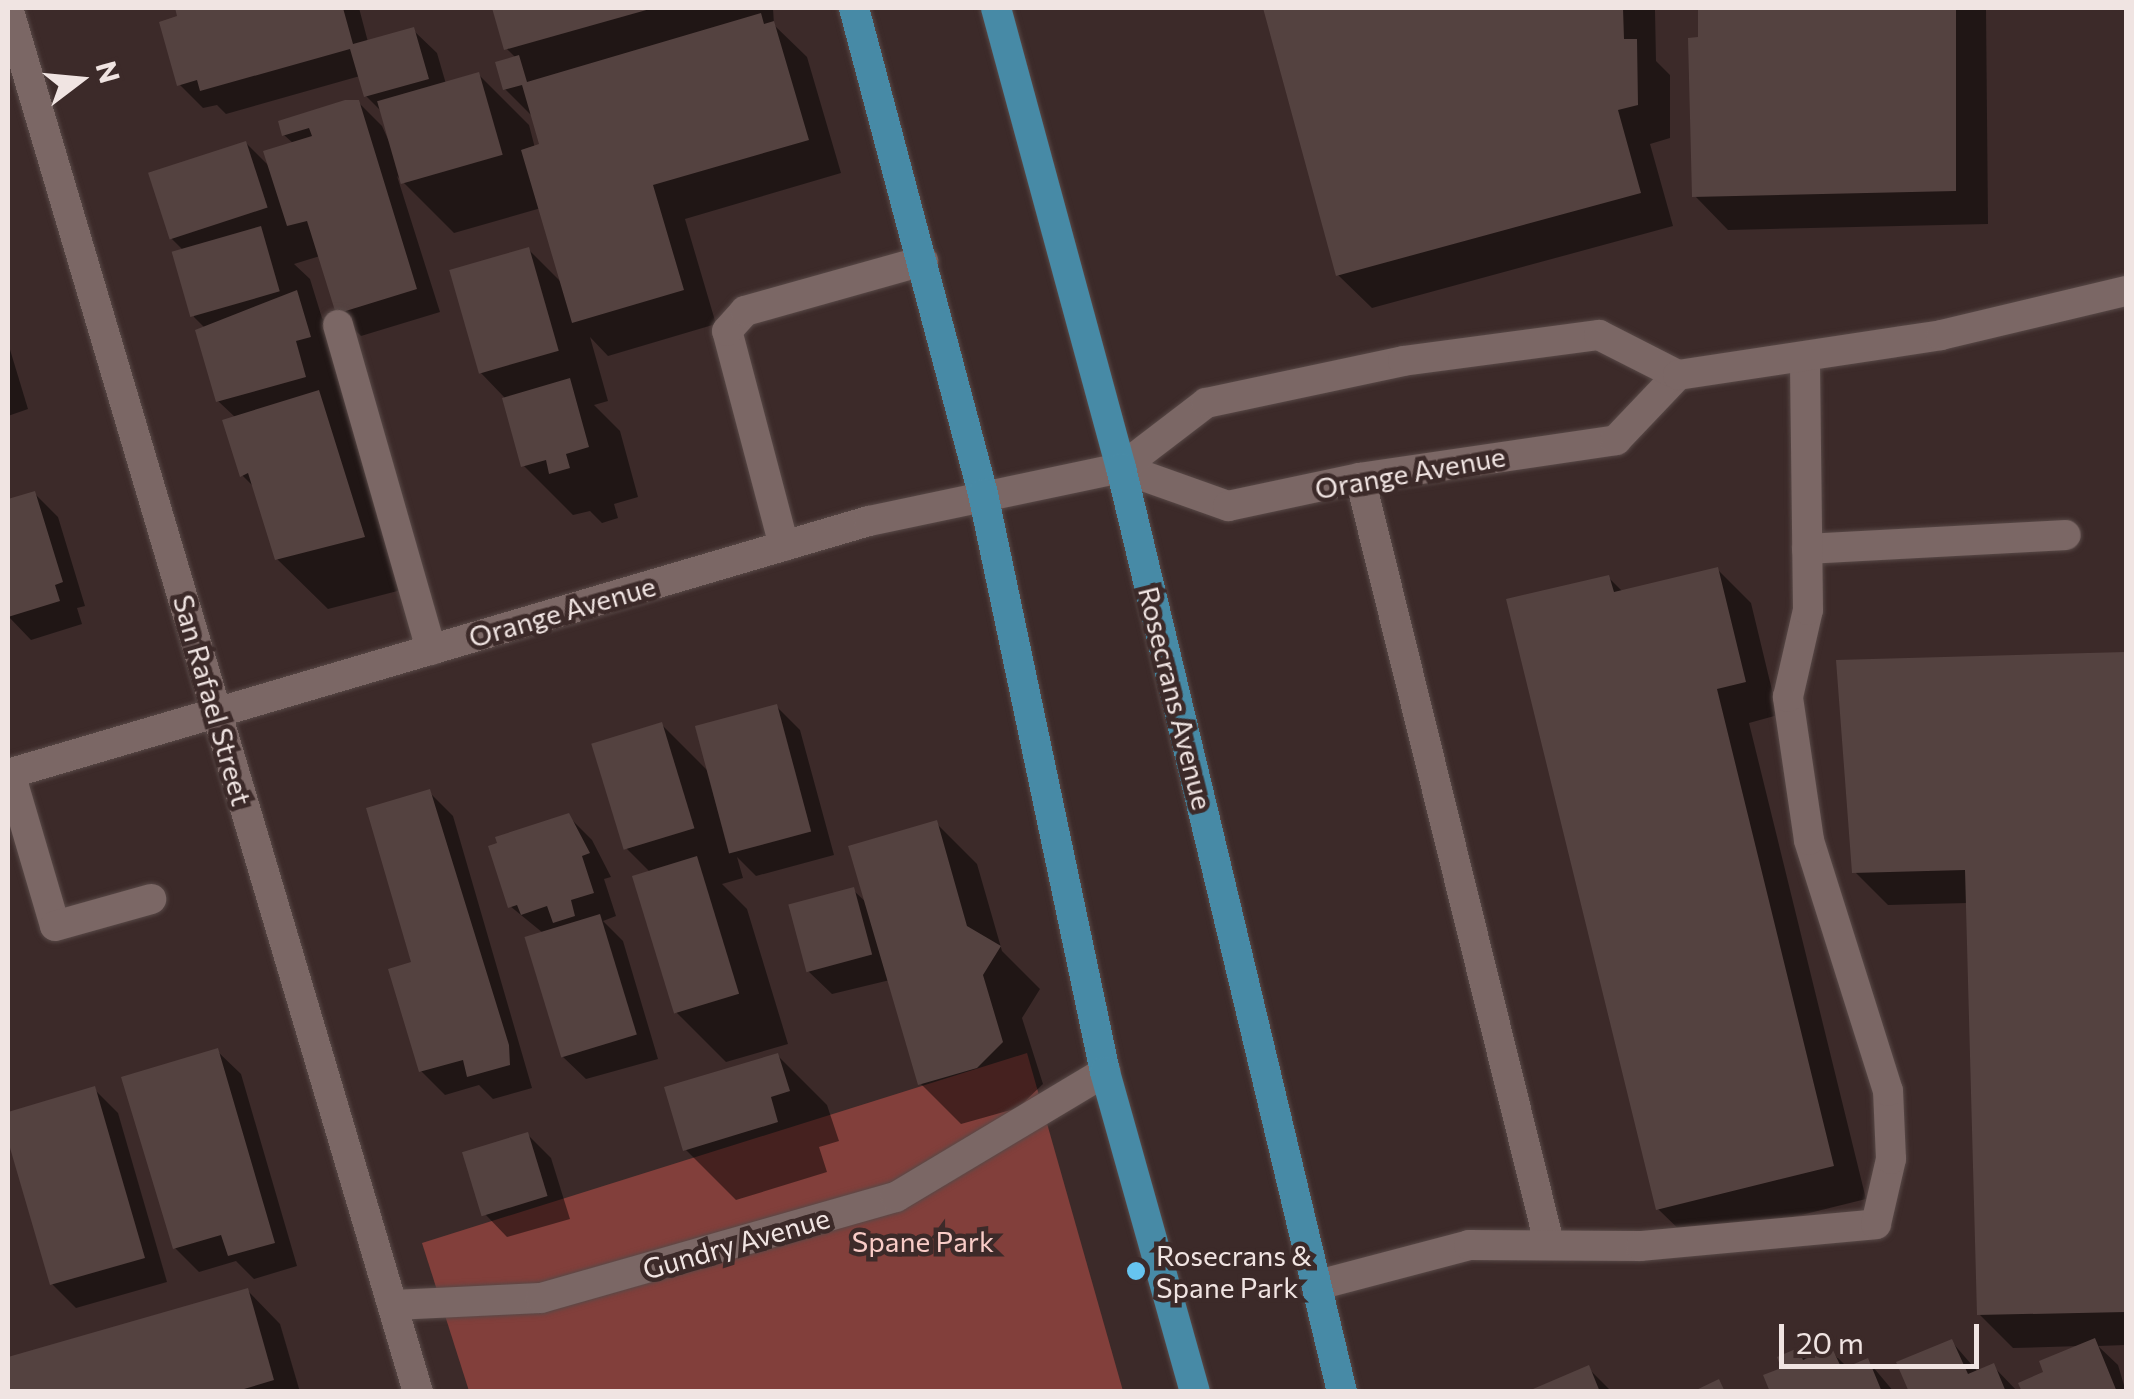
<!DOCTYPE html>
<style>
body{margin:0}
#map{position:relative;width:2134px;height:1399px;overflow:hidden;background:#3c2a29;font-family:Commissioner,sans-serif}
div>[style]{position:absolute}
.green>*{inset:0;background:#823f3b}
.shadow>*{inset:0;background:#0007}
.building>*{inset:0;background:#544240;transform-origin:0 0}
.roads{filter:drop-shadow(0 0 2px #584947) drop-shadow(0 0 2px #584947)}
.lane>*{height:30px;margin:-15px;padding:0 15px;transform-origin:15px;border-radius:15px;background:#7b6765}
.street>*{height:30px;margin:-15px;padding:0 15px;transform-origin:15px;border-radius:15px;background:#7b6765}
.secondary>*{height:30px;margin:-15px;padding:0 15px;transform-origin:15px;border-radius:15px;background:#7b6765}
.primary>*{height:30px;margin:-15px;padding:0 15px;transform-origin:15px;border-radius:15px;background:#478aa6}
.dots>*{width:28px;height:28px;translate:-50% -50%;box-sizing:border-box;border:5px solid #3c2a29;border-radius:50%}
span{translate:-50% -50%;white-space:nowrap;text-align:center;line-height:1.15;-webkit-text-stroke:9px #3c2a29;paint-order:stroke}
.street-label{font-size:28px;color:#f0e4e2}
.park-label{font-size:28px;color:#f9ccc7}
.poi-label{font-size:28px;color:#f0e4e2}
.left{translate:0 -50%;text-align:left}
.frame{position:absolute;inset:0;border:10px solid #f0e4e2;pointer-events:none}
.north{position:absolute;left:30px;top:30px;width:100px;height:100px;-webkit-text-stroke:8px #3c2a29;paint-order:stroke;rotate:74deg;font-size:28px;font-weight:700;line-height:40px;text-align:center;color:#f0e4e2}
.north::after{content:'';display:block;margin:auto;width:35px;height:45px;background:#f0e4e2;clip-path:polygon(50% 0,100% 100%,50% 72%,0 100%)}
.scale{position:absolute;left:1779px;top:1324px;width:200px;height:45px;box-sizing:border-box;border:5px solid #f0e4e2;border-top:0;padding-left:12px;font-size:30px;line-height:35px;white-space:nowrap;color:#f0e4e2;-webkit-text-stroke:8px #3c2a29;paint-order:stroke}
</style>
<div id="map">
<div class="green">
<i style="clip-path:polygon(1027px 1053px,1123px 1391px,469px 1391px,422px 1243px)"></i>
</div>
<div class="shadow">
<i style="clip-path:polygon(177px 8px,359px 8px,368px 42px,413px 30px,437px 53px,446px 84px,479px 75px,529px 125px,535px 148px,543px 146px,534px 118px,505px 89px,516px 58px,507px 49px,495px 8px,773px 8px,774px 25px,807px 57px,841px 173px,685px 219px,716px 324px,608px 356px,590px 337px,608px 401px,594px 405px,620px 431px,638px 497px,614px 504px,618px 518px,602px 523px,590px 511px,573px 515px,523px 465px,504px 397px,480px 372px,529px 250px,563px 284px,541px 208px,454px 233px,397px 176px,440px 312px,361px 336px,338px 313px,320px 256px,294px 264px,310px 279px,322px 318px,347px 343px,413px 587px,328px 609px,277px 559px,256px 489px,242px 475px,236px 418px,218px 401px,206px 329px,194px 317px,185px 252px,170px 237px,246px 143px,272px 169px,294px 144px,284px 135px,358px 102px,382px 126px,397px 159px,384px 114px,366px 96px,360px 76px,226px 114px,217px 105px,203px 108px,180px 85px)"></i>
<i style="clip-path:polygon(1265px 8px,1672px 8px,1655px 10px,1656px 61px,1670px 75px,1670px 138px,1650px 144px,1673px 226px,1372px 308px,1338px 275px)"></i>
<i style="clip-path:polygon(1700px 8px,1986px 8px,1988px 224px,1728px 230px,1695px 196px)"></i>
<i style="clip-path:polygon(8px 343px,28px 409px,8px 416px)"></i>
<i style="clip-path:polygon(35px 494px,58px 517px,85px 606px,77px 608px,82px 624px,31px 640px,8px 616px,8px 502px)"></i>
<i style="clip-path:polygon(1717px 569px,1751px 603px,1778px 715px,1749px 723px,1866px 1199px,1692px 1242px,1658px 1209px,1608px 577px,1624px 593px)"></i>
<i style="clip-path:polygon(2126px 655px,2126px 1345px,2098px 1346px,2118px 1365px,2126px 1392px,2024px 1392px,2081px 1346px,2013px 1348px,1979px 1314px,1968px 903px,1888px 905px,1855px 872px,1839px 663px)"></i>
<i style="clip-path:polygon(777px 707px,800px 730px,834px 855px,756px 876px,737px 857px,743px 878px,722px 884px,747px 909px,788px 1044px,726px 1062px,676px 1012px,651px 873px,626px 848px,662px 725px,711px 774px)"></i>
<i style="clip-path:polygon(429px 792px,453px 816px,532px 1088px,493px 1099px,479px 1085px,445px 1095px,421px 1071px,415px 964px)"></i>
<i style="clip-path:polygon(568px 816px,592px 840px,611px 877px,604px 879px,616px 916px,603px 921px,623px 941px,658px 1059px,586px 1079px,562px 1056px,543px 933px,510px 906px)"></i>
<i style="clip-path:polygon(936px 823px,977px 864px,1002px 951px,1040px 989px,1022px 1018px,1043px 1084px,1018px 1108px,961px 1124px,920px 1083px,890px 980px,832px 994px,808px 971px,853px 890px,868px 904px)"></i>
<i style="clip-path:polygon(217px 1051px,241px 1074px,297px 1266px,254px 1279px,236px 1261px,199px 1272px,175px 1248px)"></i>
<i style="clip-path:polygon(777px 1055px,827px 1105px,839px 1141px,819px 1147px,827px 1172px,736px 1200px,686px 1150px)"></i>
<i style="clip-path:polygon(94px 1089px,118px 1113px,167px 1282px,76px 1308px,52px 1284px,8px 1115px)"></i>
<i style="clip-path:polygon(528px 1135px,551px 1158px,570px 1219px,507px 1237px,484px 1213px)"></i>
<i style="clip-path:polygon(247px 1290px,280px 1324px,300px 1392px,12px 1392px,8px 1360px)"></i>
<i style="clip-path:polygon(1952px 1342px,1978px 1372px,1993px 1366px,2018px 1392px,1911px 1392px)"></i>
<i style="clip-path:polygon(1798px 1351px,1808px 1361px,1831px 1351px,1849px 1369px,1868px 1361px,1894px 1392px,1773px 1392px)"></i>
<i style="clip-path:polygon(1588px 1368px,1612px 1392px,1533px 1392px)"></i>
</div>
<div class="building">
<i style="clip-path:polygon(175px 8px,343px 8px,353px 44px,414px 27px,429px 79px,364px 97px,350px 49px,200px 91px,197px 80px,177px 86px,159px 22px,177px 16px)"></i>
<i style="clip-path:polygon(492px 8px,649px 8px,650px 9px,504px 50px)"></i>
<i style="clip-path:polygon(1263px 8px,1623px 8px,1624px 39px,1637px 39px,1638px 105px,1618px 110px,1641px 193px,1336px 276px)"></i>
<i style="clip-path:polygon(1698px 8px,1956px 8px,1956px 191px,1692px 197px,1688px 38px,1698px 37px)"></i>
<i style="clip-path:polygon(761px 13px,764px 24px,774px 21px,809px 140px,653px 185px,684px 290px,572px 323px,521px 150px,539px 144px,522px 85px,503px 90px,495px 62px,519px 55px,527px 82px)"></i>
<i style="left:479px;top:72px;width:86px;height:106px;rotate:74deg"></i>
<i style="clip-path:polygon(345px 100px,359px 100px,417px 289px,336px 314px,307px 221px,287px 226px,263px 151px,312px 136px,309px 128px,282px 136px,278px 121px)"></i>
<i style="left:246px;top:141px;width:70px;height:103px;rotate:72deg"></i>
<i style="left:261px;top:226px;width:68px;height:93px;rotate:74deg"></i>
<i style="left:529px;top:247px;width:108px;height:83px;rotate:74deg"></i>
<i style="clip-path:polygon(297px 290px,311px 337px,296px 341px,306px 377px,216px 402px,195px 330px)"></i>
<i style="clip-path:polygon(570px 378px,589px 447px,566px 454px,570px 468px,549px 474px,546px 460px,521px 467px,502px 398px)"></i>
<i style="clip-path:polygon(319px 390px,365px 537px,275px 560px,248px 473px,240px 477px,222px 420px)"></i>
<i style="clip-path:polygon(35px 491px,63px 582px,55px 585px,60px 601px,8px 617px,8px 499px)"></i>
<i style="clip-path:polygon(1718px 567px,1746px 682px,1717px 689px,1834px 1166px,1656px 1210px,1506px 599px,1609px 575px,1614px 592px)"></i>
<i style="clip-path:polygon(2126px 652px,2126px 1312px,1977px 1315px,1965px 870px,1852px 873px,1836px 660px)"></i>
<i style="left:777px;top:704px;width:132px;height:85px;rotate:75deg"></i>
<i style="left:662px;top:722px;width:111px;height:74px;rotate:73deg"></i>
<i style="clip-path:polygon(430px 789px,509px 1045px,510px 1065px,467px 1077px,463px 1060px,419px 1072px,388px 969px,411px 962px,366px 808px)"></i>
<i style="clip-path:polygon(569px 813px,590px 853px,582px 856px,594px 893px,571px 900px,575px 916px,553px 923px,547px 906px,521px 915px,517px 905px,508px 908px,488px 846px,497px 843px,495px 837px)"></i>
<i style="clip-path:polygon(937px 820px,967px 926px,1001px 946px,983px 975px,1003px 1042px,977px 1068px,918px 1085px,848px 846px)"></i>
<i style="left:697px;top:856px;width:144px;height:68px;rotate:73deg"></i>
<i style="left:854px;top:887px;width:70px;height:68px;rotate:75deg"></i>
<i style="left:600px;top:914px;width:126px;height:79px;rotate:73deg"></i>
<i style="clip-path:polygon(218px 1048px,275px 1243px,228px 1256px,221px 1235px,173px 1249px,121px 1077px)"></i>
<i style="clip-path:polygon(778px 1053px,790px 1091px,771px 1097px,778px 1122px,683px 1151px,664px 1087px)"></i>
<i style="clip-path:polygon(95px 1086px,145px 1258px,50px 1285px,8px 1141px,8px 1112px)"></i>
<i style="left:528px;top:1132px;width:67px;height:69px;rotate:73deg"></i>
<i style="clip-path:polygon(248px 1288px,274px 1380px,234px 1392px,10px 1392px,8px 1357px)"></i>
<i style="clip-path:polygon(2095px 1338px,2117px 1392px,2022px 1392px,2018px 1383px,2043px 1372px,2039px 1361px)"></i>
<i style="clip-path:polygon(1952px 1339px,1968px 1374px,1994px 1363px,2006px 1392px,1909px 1392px,1896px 1362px)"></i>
<i style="clip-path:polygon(1798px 1348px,1803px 1360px,1832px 1348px,1842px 1369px,1868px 1358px,1882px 1392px,1770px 1392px,1763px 1375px,1781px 1368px,1777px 1357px)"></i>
<i style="clip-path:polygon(1589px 1365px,1600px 1392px,1526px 1392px)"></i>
<i style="clip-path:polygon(1719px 1379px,1725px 1392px,1692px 1392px)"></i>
</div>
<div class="roads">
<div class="lane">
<i style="left:338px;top:325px;width:338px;rotate:74deg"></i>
<i style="left:1360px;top:478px;width:788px;rotate:76.12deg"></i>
<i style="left:784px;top:546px;width:222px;rotate:-104.8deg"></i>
<i style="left:727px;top:331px;width:27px;rotate:-48deg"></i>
<i style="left:745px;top:311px;width:185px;rotate:-15.7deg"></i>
<i style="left:1807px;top:549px;width:259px;rotate:-3.1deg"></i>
<i style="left:10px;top:773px;width:159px;rotate:73.6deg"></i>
<i style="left:55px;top:926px;width:100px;rotate:-15.7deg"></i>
<i style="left:1318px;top:1285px;width:156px;rotate:-14.8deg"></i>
<i style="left:1469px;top:1245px;width:172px;rotate:0.3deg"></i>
<i style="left:1641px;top:1246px;width:236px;rotate:-5.3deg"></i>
<i style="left:1876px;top:1224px;width:67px;rotate:-77deg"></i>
<i style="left:1891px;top:1159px;width:68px;rotate:-92.5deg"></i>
<i style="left:1888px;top:1091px;width:263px;rotate:-107.5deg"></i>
<i style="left:1809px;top:840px;width:145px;rotate:-98.4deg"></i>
<i style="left:1788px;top:697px;width:89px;rotate:-77.1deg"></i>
<i style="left:1808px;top:610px;width:252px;rotate:-90.7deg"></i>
<i style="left:393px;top:1305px;width:148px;rotate:-2.7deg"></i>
<i style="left:541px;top:1298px;width:369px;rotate:-15.9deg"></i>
<i style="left:896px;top:1197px;width:244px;rotate:-30.9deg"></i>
</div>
<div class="street">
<i style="left:8px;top:8px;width:1443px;rotate:73.5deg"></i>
</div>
<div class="secondary">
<i style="left:1121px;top:468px;width:114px;rotate:19.6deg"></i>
<i style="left:1228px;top:506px;width:135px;rotate:-12deg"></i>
<i style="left:1360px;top:478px;width:259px;rotate:-8.4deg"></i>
<i style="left:1616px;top:440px;width:90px;rotate:-46.4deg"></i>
<i style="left:8px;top:774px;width:897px;rotate:-16.38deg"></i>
<i style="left:869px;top:521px;width:258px;rotate:-11.9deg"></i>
<i style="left:1121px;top:468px;width:107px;rotate:-37.4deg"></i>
<i style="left:1206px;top:403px;width:201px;rotate:-12deg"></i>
<i style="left:1403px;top:361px;width:198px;rotate:-7.6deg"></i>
<i style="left:1599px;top:335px;width:89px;rotate:26.9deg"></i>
<i style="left:1678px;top:375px;width:266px;rotate:-8.6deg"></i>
<i style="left:1941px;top:335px;width:190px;rotate:-13.4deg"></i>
</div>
<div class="primary">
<i style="left:854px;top:8px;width:503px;rotate:75.13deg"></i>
<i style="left:983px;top:494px;width:591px;rotate:78.08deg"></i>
<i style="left:1105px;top:1072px;width:332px;rotate:74.3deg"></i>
<i style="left:996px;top:8px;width:477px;rotate:74.8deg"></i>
<i style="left:1121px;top:468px;width:950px;rotate:76.55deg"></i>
</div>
</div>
<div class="dots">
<i style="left:1136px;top:1271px;background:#66c4ef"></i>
</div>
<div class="street-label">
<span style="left:1410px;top:472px;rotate:-10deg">Orange Avenue</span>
<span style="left:562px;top:611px;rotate:-16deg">Orange Avenue</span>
<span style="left:1176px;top:698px;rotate:76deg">Rosecrans Avenue</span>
<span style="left:213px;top:700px;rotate:74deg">San Rafael Street</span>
<span style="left:736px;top:1243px;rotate:-16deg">Gundry Avenue</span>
</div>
<div class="park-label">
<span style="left:923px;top:1241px">Spane Park</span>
</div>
<div class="poi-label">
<span class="left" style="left:1156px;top:1271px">Rosecrans &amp;<br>Spane Park</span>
</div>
<div class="frame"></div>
<div class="north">N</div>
<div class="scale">20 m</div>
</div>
